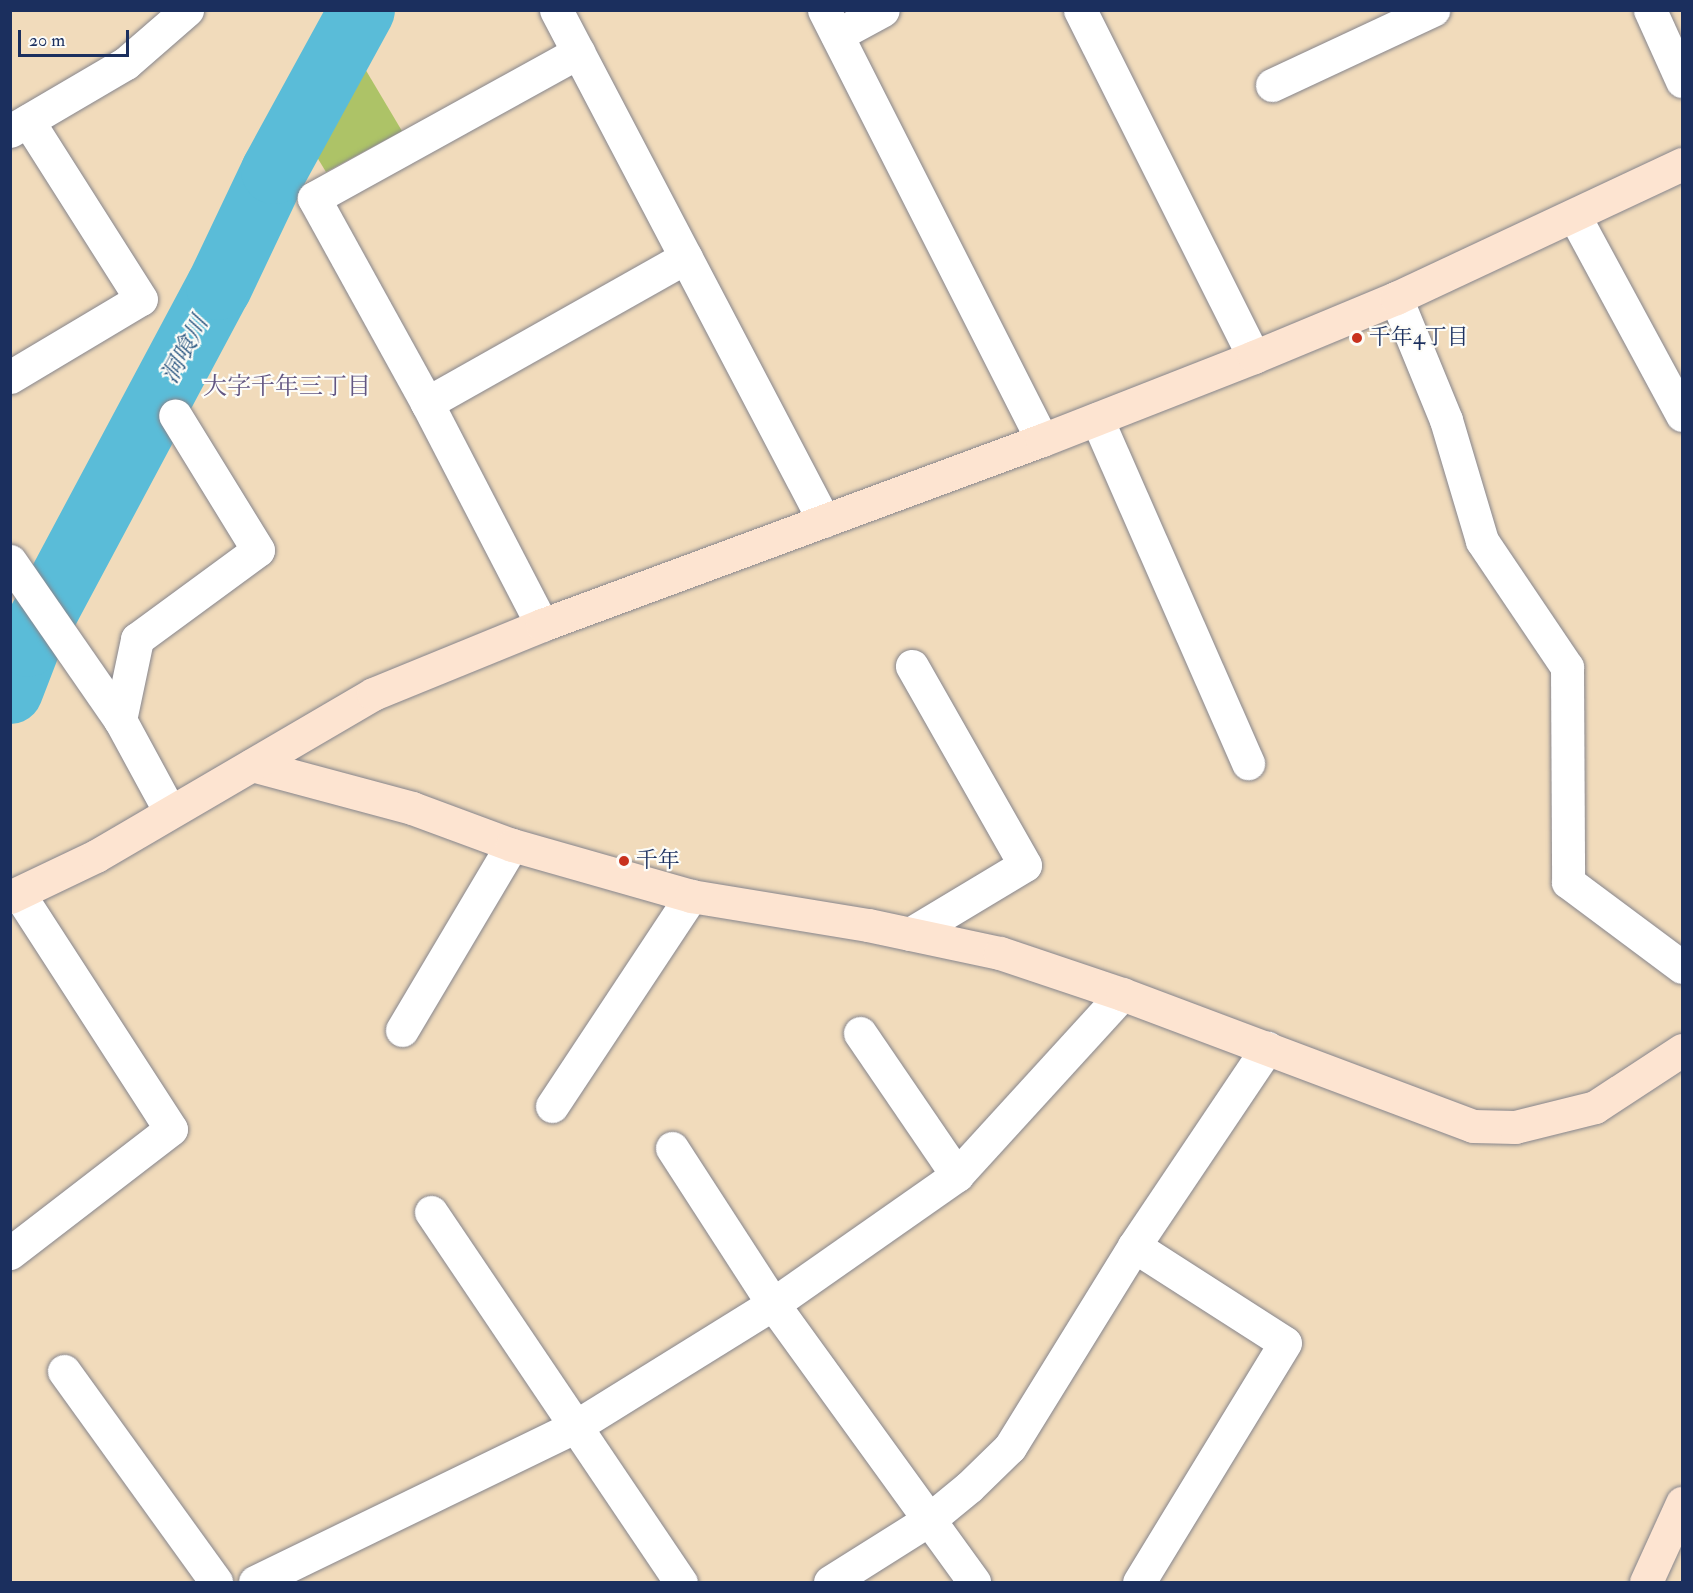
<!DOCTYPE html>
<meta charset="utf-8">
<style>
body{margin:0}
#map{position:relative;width:1693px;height:1593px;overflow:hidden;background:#f1dbbb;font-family:"IM FELL Double Pica","Noto Serif JP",serif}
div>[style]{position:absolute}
.green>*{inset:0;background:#adc367}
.river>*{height:66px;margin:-33px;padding:0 33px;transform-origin:33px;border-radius:33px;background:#5abcd8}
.roads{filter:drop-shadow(0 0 2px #86858c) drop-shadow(0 0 2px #86858c)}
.street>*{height:33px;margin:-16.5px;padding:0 16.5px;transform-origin:16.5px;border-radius:16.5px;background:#fff}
.secondary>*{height:33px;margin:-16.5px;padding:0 16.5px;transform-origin:16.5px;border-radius:16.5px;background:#fde4d1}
.dots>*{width:16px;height:16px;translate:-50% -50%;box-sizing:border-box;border:3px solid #fdfcf7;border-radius:50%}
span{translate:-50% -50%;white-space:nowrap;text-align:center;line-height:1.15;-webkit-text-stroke:4.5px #fdfcf7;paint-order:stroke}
.poi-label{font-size:22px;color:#1b2f5e}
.left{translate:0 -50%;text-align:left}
.water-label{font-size:24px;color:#2e5983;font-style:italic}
.neighbourhood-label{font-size:24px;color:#625682}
.frame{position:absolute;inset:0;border:12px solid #1b2f5e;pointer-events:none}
.scale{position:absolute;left:18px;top:30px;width:111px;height:27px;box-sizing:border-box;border:3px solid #1b2f5e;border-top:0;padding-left:8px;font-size:18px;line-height:21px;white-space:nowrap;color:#1b2f5e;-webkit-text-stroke:4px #fdfcf7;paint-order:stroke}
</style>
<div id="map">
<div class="green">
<i style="clip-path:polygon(355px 52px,402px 131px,326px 172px,303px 134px)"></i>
</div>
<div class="river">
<i style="left:10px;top:691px;width:50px;rotate:-69deg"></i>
<i style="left:28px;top:644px;width:405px;rotate:-61.9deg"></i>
<i style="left:219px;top:287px;width:128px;rotate:-64.6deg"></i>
<i style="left:274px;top:171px;width:183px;rotate:-61.3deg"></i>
</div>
<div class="roads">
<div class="street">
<i style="left:556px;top:10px;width:577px;rotate:62.32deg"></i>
<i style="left:824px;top:10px;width:482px;rotate:63.1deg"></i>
<i style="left:1080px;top:10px;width:388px;rotate:63.4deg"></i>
<i style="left:1650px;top:10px;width:78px;rotate:65.7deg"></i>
<i style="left:837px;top:35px;width:52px;rotate:-28.5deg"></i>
<i style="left:1272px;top:85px;width:178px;rotate:-25deg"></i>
<i style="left:10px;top:131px;width:134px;rotate:-30.4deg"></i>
<i style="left:126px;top:63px;width:81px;rotate:-41deg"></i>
<i style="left:1575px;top:217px;width:225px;rotate:61.6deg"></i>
<i style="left:1396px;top:298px;width:132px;rotate:67.7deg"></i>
<i style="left:1446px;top:420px;width:126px;rotate:73.4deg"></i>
<i style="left:1482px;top:541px;width:152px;rotate:56deg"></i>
<i style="left:1567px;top:667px;width:215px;rotate:89.7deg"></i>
<i style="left:1568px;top:882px;width:142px;rotate:36.7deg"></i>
<i style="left:10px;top:377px;width:152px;rotate:-30.8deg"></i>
<i style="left:141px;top:299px;width:211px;rotate:-122.4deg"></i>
<i style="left:427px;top:403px;width:297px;rotate:-29.4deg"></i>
<i style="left:1097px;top:419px;width:376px;rotate:66.3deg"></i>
<i style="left:10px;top:561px;width:193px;rotate:55.3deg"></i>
<i style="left:542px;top:625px;width:250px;rotate:-117.4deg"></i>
<i style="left:427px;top:403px;width:234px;rotate:-118.9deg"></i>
<i style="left:314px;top:198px;width:302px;rotate:-28.9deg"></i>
<i style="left:170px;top:812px;width:105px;rotate:-118.5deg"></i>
<i style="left:120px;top:720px;width:83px;rotate:-78.1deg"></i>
<i style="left:137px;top:639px;width:150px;rotate:-36.3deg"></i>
<i style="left:258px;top:550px;width:158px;rotate:-121.6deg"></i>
<i style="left:910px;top:934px;width:134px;rotate:-31deg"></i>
<i style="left:1025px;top:865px;width:229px;rotate:-119.6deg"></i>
<i style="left:402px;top:1030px;width:215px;rotate:-59.3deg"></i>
<i style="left:860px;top:1033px;width:172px;rotate:55.7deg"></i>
<i style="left:552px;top:1106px;width:252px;rotate:-56.5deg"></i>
<i style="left:672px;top:1148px;width:186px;rotate:57.1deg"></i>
<i style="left:773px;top:1304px;width:343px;rotate:54.1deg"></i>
<i style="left:431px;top:1212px;width:447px;rotate:56deg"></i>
<i style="left:1134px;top:1246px;width:179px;rotate:32.7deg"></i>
<i style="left:1285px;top:1343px;width:280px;rotate:121.4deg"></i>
<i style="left:10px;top:1253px;width:203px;rotate:-37.6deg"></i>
<i style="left:171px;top:1129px;width:280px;rotate:-122.9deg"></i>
<i style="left:64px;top:1371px;width:260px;rotate:54.2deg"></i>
<i style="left:255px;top:1582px;width:357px;rotate:-25.9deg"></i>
<i style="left:576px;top:1426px;width:232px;rotate:-31.8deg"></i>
<i style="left:773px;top:1304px;width:225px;rotate:-35deg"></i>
<i style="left:957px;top:1175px;width:245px;rotate:-47.6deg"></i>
<i style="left:830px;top:1582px;width:118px;rotate:-32.2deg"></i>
<i style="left:930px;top:1519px;width:50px;rotate:-39.4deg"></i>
<i style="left:969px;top:1487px;width:57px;rotate:-44.3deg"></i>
<i style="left:1010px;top:1447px;width:236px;rotate:-58.3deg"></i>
<i style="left:1134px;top:1246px;width:239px;rotate:-56.1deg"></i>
</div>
<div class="secondary">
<i style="left:252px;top:765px;width:166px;rotate:15deg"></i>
<i style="left:412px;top:808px;width:107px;rotate:20.3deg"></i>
<i style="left:512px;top:845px;width:186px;rotate:15.9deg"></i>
<i style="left:691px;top:896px;width:179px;rotate:9.3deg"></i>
<i style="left:868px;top:925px;width:135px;rotate:12deg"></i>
<i style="left:1000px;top:953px;width:129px;rotate:18.6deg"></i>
<i style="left:1122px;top:994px;width:375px;rotate:20.6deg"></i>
<i style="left:1473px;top:1126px;width:42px;rotate:1.4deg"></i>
<i style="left:1515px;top:1127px;width:82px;rotate:-14deg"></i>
<i style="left:1595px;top:1107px;width:104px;rotate:-33.2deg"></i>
<i style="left:10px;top:897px;width:95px;rotate:-25.5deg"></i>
<i style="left:96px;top:856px;width:321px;rotate:-30.3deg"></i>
<i style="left:373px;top:694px;width:183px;rotate:-22.2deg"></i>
<i style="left:542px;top:625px;width:533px;rotate:-20.3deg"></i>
<i style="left:1042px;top:440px;width:228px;rotate:-21.4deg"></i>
<i style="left:1254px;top:357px;width:154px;rotate:-22.6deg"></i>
<i style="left:1396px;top:298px;width:316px;rotate:-25.1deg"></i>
<i style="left:1646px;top:1582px;width:87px;rotate:-65.5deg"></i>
</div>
</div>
<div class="dots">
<i style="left:1357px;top:338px;background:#c8321e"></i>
<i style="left:624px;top:861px;background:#c8321e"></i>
</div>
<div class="poi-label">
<span class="left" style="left:1369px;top:338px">千年4丁目</span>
<span class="left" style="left:636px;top:861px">千年</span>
</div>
<div class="water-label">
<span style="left:185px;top:350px;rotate:-62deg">洞喰川</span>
</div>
<div class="neighbourhood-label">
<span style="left:287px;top:387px">大字千年三丁目</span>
</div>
<div class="frame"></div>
<div class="scale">20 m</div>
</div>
